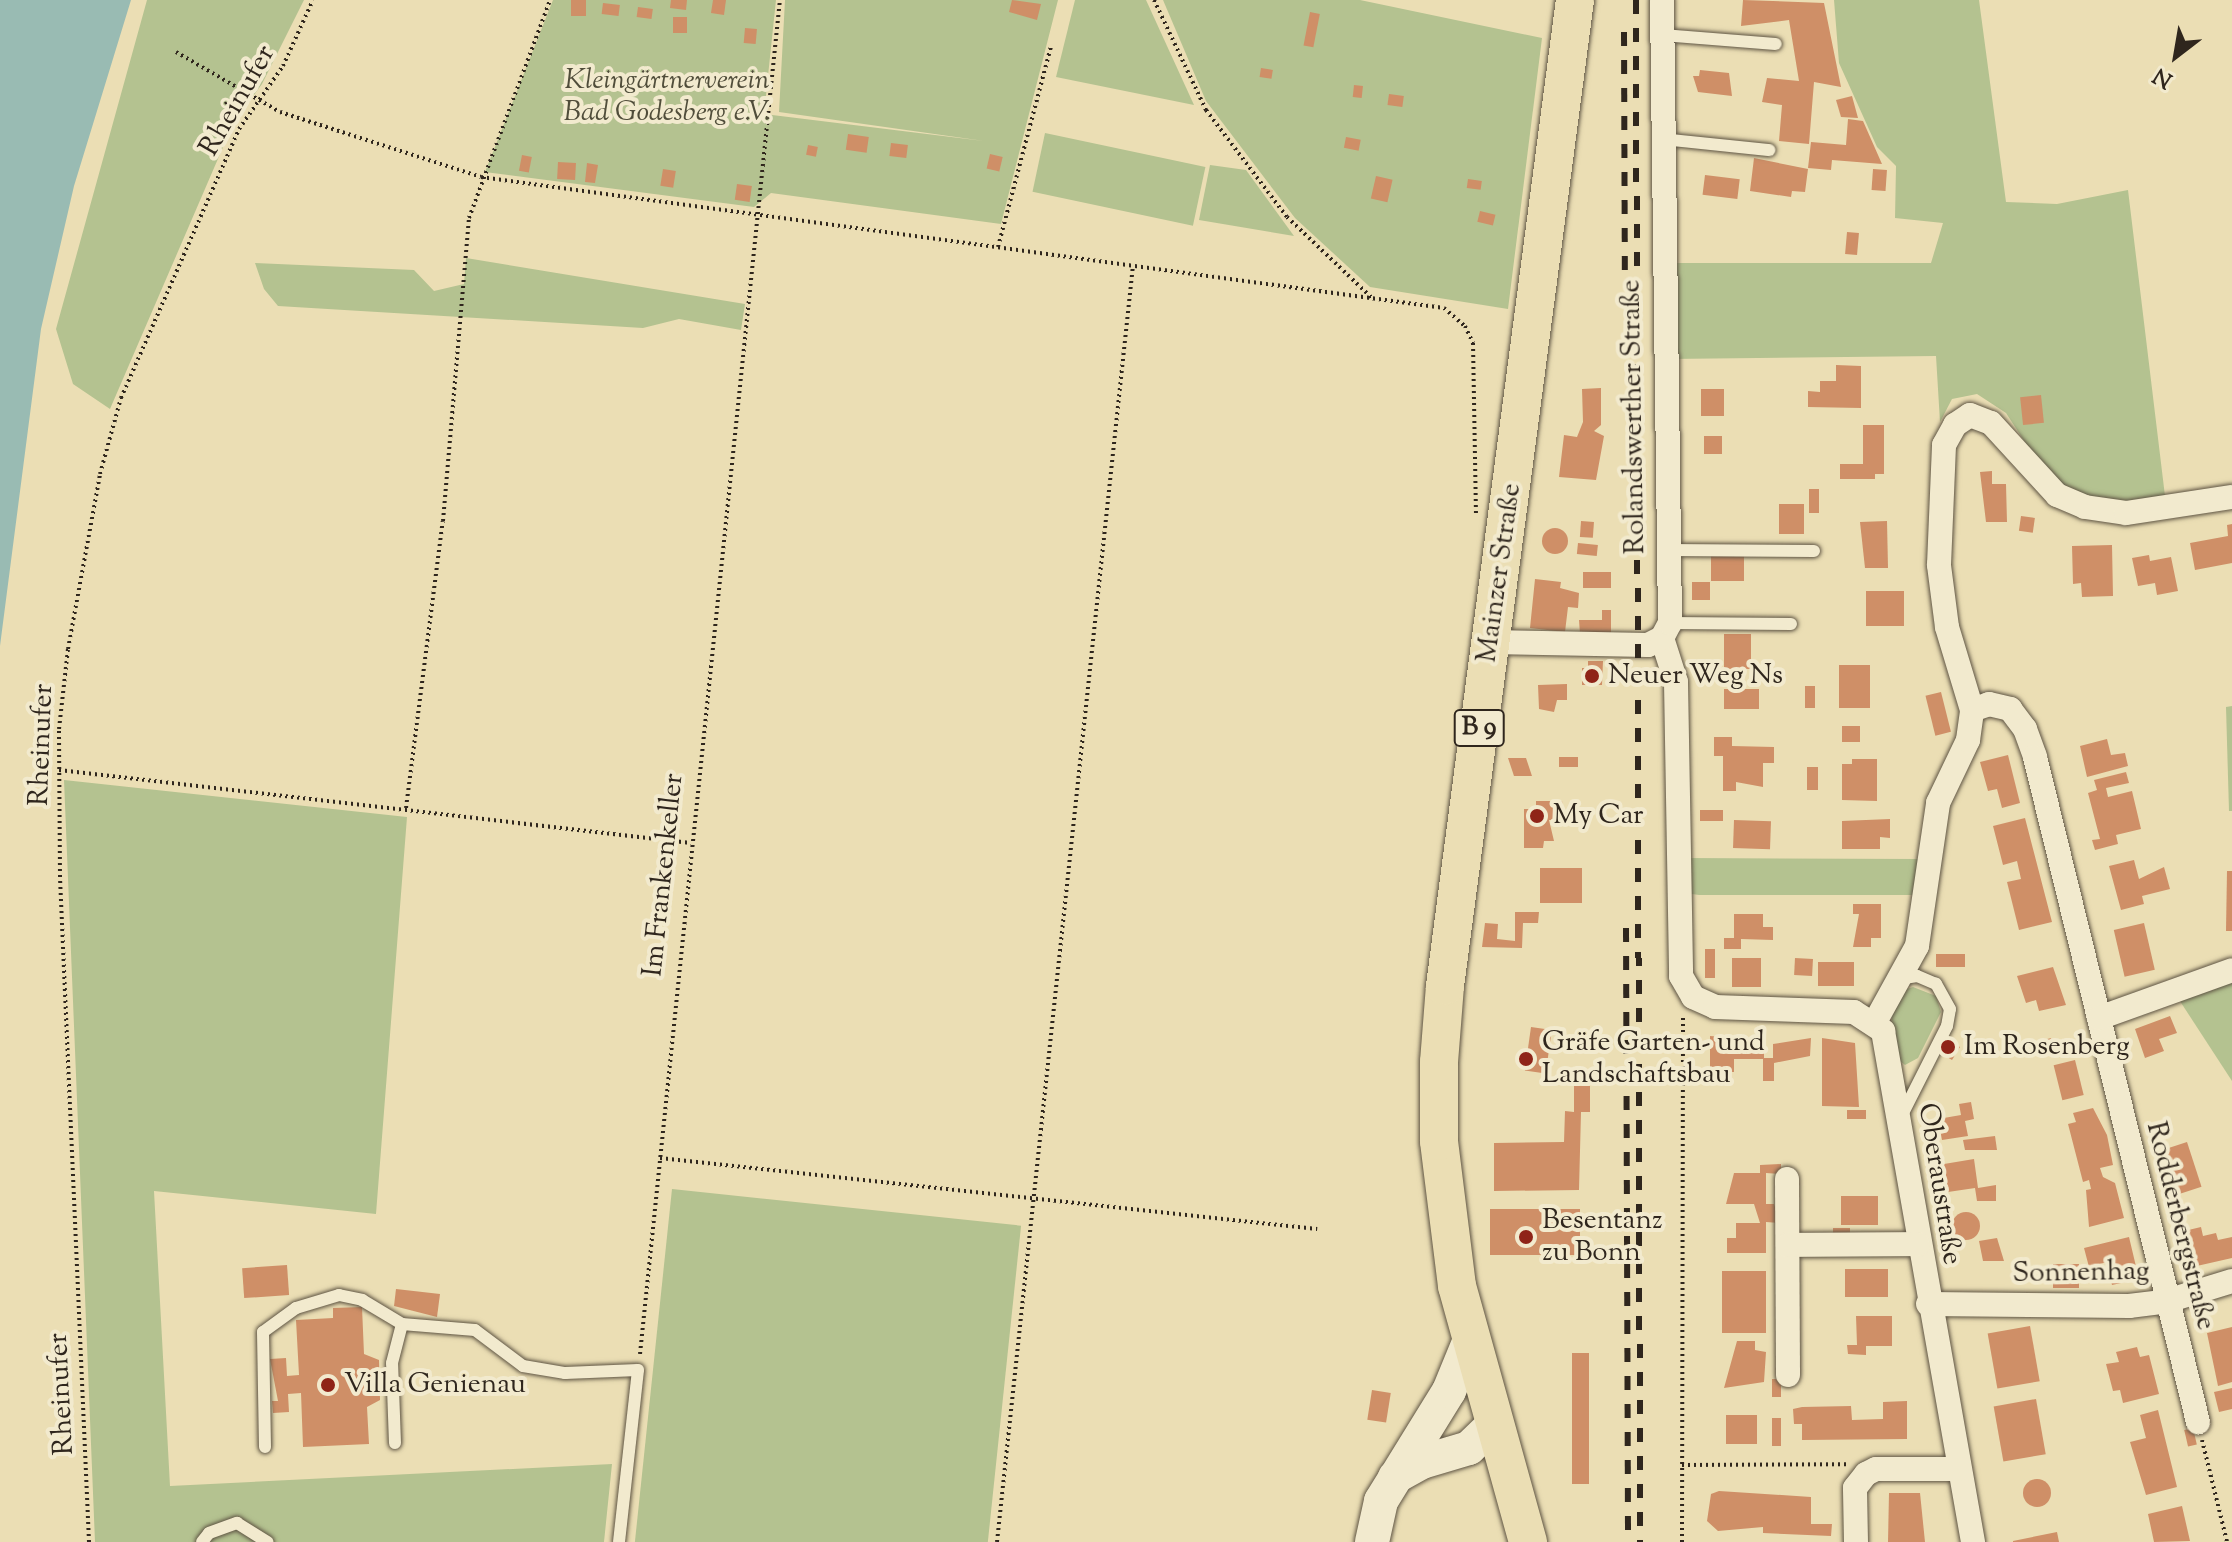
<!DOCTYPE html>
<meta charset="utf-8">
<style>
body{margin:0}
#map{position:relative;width:2232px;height:1542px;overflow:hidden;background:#ebdeb4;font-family:"Sorts Mill Goudy",serif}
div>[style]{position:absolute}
.green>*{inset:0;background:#b4c290;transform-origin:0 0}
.water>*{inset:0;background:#99bbb3}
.building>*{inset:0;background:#cf8f67;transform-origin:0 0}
.round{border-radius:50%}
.path>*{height:4px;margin-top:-2px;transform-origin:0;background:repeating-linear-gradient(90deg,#2f261d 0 2px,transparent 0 6px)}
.roads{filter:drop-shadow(0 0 2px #5e5443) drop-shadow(0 0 2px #5e5443)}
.lane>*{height:12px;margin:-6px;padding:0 6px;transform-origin:6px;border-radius:6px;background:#f2eace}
.street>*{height:24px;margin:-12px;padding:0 12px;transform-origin:12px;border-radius:12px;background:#f2eace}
.secondary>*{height:34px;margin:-17px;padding:0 17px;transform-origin:17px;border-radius:17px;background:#f2eace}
.primary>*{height:38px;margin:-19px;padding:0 19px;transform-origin:19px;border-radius:19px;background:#ebdeb4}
.rail>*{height:6px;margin-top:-3px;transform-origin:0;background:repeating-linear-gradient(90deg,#2f261d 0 14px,transparent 0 28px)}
.dots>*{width:22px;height:22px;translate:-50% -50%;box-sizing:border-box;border:4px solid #f2eace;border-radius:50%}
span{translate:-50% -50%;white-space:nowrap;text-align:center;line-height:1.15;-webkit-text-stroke:8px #f2eace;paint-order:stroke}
.shield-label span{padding:2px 6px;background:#f2eace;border:2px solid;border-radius:6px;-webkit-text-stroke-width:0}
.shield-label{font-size:26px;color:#2f261d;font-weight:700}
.park-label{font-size:28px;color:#504d3a;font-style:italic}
.street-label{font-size:28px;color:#2f261d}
.poi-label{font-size:28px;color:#2f261d}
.left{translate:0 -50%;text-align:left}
.north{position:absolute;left:2136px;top:16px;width:80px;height:80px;-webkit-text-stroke:6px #f2eace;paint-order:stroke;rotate:211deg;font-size:22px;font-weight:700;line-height:32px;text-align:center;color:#2f261d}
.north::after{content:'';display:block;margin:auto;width:28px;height:36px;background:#2f261d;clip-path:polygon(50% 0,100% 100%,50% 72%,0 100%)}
</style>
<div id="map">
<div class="green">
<i style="clip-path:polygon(147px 0,304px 0,262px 84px,233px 124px,110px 409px,73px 384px,56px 329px)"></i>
<i style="clip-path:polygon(553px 0,776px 0,764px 114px,984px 141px,779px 112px,785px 0,1058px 0,1001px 224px,771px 193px,754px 207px,485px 172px)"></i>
<i style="clip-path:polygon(1075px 0,1146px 0,1194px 105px,1056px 77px)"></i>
<i style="clip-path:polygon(1163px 0,1360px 0,1542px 38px,1508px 309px,1370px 287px,1295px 218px,1206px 101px)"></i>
<i style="clip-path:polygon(1834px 0,1979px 0,2006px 202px,2057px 204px,2128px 190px,2165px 496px,2121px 504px,2077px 496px,2038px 462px,2006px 413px,1977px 394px,1952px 399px,1940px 422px,1936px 356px,1669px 359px,1669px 263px,1931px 263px,1943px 223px,1895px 218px,1896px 166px,1877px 147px,1839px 63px)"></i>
<i style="left:1045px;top:133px;width:164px;height:60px;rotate:12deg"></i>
<i style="clip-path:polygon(1210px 165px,1246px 170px,1294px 236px,1199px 220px)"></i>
<i style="clip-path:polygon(466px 258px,745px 304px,741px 330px,679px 319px,643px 328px,278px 306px,264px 289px,255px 263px,414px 270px,434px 291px,464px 284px)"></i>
<i style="clip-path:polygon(2232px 706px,2232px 811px,2229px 811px,2226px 707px)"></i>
<i style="clip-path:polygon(64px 780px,407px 817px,376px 1214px,154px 1191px,170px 1486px,612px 1464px,604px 1542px,95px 1542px)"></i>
<i style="clip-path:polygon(1685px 858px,1919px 859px,1915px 895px,1699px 895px,1685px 893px)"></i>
<i style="clip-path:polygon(2232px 976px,2232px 1081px,2176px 995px)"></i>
<i style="clip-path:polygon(1913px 987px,1936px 996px,1941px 1012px,1918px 1058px,1905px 1065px,1899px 1060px,1891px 1014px,1904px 990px)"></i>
<i style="left:672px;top:1189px;width:351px;height:355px;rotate:6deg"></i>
</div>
<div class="water">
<i style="clip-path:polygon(0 0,131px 0,74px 186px,41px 329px,0 646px)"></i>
</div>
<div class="building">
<i style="left:571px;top:0;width:15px;height:16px"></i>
<i style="clip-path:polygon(671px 0,687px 0,686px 10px,670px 8px)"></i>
<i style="clip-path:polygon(713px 0,726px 0,724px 15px,711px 13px)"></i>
<i style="clip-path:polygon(1012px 0,1041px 4px,1037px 20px,1009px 12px)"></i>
<i style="clip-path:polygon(1743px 0,1824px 3px,1841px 87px,1814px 82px,1809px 144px,1779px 141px,1782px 105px,1762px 102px,1767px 78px,1799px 81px,1789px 20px,1741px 26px)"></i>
<i style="left:603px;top:3px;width:17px;height:11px;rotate:7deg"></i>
<i style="left:638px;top:7px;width:15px;height:10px;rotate:8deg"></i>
<i style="left:1310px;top:12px;width:10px;height:34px;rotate:11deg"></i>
<i style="left:673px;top:17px;width:14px;height:16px"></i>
<i style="left:745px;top:28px;width:12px;height:15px;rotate:5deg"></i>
<i style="left:1261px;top:68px;width:12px;height:9px;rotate:9deg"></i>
<i style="clip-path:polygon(1700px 70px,1729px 73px,1732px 96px,1698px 92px,1693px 76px,1699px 76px)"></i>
<i style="left:1354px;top:85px;width:9px;height:12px;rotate:6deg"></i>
<i style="left:1389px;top:94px;width:15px;height:11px;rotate:8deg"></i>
<i style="clip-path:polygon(1852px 96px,1858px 118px,1841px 117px,1836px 100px)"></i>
<i style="clip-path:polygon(1848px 119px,1863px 121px,1882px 164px,1832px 160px,1831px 170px,1808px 168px,1811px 142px,1846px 145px)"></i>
<i style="left:848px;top:134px;width:21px;height:16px;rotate:8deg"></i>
<i style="left:1346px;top:137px;width:15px;height:11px;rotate:11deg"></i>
<i style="left:891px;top:143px;width:17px;height:13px;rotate:7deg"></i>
<i style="left:808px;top:145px;width:10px;height:10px;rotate:11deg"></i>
<i style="left:990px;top:154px;width:13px;height:15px;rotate:13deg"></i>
<i style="left:522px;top:155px;width:10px;height:16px;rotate:11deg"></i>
<i style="clip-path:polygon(1754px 158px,1808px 169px,1805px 192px,1792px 191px,1791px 197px,1750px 191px)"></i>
<i style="left:558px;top:162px;width:18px;height:17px;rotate:3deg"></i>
<i style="clip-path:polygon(587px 163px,598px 165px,595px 183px,585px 182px)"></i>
<i style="left:663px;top:169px;width:13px;height:17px;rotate:9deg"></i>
<i style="left:1873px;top:169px;width:14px;height:21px;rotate:4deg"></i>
<i style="left:1705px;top:175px;width:35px;height:20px;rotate:7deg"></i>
<i style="left:1376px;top:176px;width:17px;height:23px;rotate:13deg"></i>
<i style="left:1468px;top:179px;width:14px;height:9px;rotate:8deg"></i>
<i style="left:737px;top:184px;width:15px;height:16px;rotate:8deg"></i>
<i style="left:1480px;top:211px;width:16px;height:11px;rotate:14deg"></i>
<i style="left:1847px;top:232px;width:12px;height:22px;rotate:5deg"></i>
<i style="clip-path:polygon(1836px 365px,1861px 366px,1861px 408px,1808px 407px,1808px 391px,1820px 392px,1820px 381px,1836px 381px)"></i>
<i style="clip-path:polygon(1601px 388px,1601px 425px,1594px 431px,1604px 436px,1596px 480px,1559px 477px,1564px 435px,1577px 437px,1583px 422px,1582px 389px)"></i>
<i style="left:1701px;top:389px;width:23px;height:27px"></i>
<i style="left:2041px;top:395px;width:28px;height:21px;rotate:84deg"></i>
<i style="clip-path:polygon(1863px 425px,1884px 425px,1884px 474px,1875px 474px,1875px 479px,1840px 479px,1840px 464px,1863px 464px)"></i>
<i style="left:1704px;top:436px;width:18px;height:18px"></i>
<i style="clip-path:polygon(1992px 471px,1992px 484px,2006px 484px,2007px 522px,1986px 522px,1980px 472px)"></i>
<i style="left:1809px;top:489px;width:10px;height:24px"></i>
<i style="left:1779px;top:504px;width:25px;height:30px"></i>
<i style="left:2021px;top:516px;width:14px;height:15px;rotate:8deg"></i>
<i style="left:1581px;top:521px;width:13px;height:16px;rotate:4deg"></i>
<i style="clip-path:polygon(1887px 521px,1888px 568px,1865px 568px,1860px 522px)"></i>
<i style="clip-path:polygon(2232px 524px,2232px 563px,2195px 570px,2190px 543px,2228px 536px,2227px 525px)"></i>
<i class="round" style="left:1542px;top:528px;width:26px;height:26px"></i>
<i style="left:1578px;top:543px;width:20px;height:11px;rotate:6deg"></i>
<i style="clip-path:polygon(2112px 545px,2113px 596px,2082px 597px,2081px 583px,2073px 584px,2072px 546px)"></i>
<i style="left:1711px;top:555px;width:33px;height:26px"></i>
<i style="clip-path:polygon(2149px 555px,2150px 561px,2171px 557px,2178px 591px,2157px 595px,2155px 583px,2138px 586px,2132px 558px)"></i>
<i style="left:1583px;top:572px;width:28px;height:16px"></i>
<i style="clip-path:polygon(1535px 579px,1561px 582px,1560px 588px,1579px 593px,1578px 608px,1568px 607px,1565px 632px,1530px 628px)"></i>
<i style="left:1692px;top:582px;width:18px;height:18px"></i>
<i style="left:1866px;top:591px;width:38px;height:35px"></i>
<i style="clip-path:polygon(1602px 610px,1611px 610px,1611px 634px,1580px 634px,1579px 620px,1602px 620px)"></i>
<i style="left:1724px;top:634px;width:27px;height:35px"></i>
<i style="clip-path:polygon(1588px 661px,1603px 661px,1602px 685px,1582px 685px,1582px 668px,1588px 668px)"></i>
<i style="left:1839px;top:665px;width:31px;height:43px"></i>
<i style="clip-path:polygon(1567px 684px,1567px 700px,1557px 700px,1554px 712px,1539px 709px,1538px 685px)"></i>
<i style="left:1805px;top:686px;width:10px;height:22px"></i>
<i style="left:1724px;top:689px;width:35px;height:20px"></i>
<i style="left:1941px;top:692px;width:41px;height:16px;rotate:76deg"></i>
<i style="left:1842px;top:726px;width:18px;height:16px"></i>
<i style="clip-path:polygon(1714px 737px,1732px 737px,1732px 746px,1774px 747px,1774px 763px,1763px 763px,1763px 787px,1736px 782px,1736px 791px,1723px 791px,1723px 756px,1714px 756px)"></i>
<i style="clip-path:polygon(2107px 739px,2111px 755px,2125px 753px,2128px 766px,2087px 777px,2080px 746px)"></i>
<i style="clip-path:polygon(2008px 755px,2020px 803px,2002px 808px,1997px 789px,1988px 791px,1980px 762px)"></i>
<i style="left:1559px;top:757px;width:19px;height:10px"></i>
<i style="clip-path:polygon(1508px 758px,1526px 758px,1532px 776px,1514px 776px)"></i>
<i style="clip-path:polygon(1852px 759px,1877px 759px,1877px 801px,1842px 800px,1842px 764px,1852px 764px)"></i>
<i style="left:1807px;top:767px;width:11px;height:23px"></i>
<i style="clip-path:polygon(2126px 772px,2129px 783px,2106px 788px,2108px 797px,2132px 791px,2141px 829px,2116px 835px,2118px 844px,2095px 850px,2092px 840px,2100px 839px,2088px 793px,2097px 790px,2094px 780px)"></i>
<i style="clip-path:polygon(1536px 801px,1562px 801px,1565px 820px,1549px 820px,1554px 841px,1544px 841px,1543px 848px,1524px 848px,1524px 809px,1536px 809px)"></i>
<i style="left:1700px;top:810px;width:23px;height:11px"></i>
<i style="clip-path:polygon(2025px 818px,2052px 922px,2019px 930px,2007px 882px,2021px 879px,2017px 861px,2003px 865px,1993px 826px)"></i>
<i style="clip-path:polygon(1890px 819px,1890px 838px,1880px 837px,1880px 849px,1842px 849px,1842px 821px)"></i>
<i style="left:1734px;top:820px;width:37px;height:28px;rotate:2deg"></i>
<i style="clip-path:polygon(2134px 860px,2139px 879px,2164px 867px,2170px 889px,2142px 896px,2144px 904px,2121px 910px,2109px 866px)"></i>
<i style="left:1540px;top:868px;width:42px;height:35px"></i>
<i style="clip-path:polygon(2227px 871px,2232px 871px,2232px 931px,2226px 931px)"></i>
<i style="clip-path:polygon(1853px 904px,1881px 904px,1881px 938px,1871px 938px,1871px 947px,1853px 947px,1859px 914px,1853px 914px)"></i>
<i style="clip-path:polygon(1515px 912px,1539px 912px,1538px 923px,1523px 923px,1522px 948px,1482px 947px,1485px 923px,1498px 924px,1497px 939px,1515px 941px)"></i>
<i style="clip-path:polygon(1734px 914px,1763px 914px,1763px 927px,1773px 927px,1773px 940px,1741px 939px,1741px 949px,1724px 949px,1724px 938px,1734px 938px)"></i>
<i style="left:2144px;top:923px;width:48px;height:31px;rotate:77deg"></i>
<i style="left:1715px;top:949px;width:29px;height:10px;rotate:90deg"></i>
<i style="left:1936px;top:954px;width:29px;height:13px"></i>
<i style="left:1761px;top:958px;width:29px;height:29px;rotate:90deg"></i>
<i style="left:1795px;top:958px;width:18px;height:17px;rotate:3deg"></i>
<i style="left:1818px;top:962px;width:36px;height:24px"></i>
<i style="clip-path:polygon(2053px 967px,2066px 1005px,2039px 1011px,2036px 1000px,2026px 1003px,2017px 976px)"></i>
<i style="clip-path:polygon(2170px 1016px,2177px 1033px,2159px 1039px,2164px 1051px,2145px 1058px,2135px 1029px)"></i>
<i style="left:1531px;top:1027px;width:21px;height:44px;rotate:8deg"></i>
<i style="clip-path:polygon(1710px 1036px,1764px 1040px,1764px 1058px,1773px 1058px,1773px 1044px,1811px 1038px,1810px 1056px,1774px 1063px,1774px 1081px,1763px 1081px,1763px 1059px,1734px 1059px,1734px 1072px,1710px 1072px)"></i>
<i style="clip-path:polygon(1822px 1038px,1855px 1043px,1859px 1107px,1822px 1106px)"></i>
<i style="clip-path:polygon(2051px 1038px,2053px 1046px,2036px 1052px,2033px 1043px)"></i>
<i style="clip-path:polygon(1954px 1044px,1960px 1047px,1952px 1060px,1947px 1057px)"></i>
<i style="left:2075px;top:1060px;width:36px;height:22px;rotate:76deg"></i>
<i style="clip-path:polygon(1574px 1086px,1590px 1086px,1590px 1112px,1581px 1112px,1579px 1190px,1494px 1191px,1494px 1143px,1564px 1142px,1565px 1111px,1574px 1112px)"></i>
<i style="clip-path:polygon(1971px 1102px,1974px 1119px,1965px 1121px,1968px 1136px,1942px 1140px,1938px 1119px,1961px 1115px,1959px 1104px)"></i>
<i style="clip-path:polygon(2093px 1108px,2107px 1135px,2113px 1165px,2100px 1168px,2103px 1177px,2115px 1183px,2124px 1218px,2089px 1227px,2086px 1190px,2091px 1189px,2089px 1180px,2083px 1182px,2068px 1124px,2076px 1122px,2073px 1113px)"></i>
<i style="left:1847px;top:1110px;width:19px;height:9px"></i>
<i style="clip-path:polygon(1995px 1136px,1997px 1150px,1965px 1150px,1963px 1140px)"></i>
<i style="left:2187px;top:1142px;width:47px;height:29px;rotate:72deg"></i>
<i style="clip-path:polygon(1974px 1159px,1978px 1188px,1996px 1185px,1996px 1201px,1977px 1201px,1975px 1188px,1948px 1192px,1944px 1164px)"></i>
<i style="clip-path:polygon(1781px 1164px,1781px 1174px,1766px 1173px,1766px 1204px,1774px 1204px,1780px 1223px,1766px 1222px,1766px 1253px,1727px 1253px,1727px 1238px,1736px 1238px,1736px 1223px,1760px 1223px,1754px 1204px,1726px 1204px,1734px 1173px,1760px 1173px,1760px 1165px)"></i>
<i style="left:1841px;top:1196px;width:37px;height:29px"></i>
<i style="left:1490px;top:1209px;width:90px;height:46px"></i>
<i class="round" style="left:1952px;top:1212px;width:28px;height:28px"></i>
<i style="clip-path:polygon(2201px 1227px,2203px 1236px,2216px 1233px,2218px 1240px,2232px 1237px,2232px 1228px,2232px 1258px,2188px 1268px,2180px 1232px)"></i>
<i style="left:1833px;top:1228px;width:17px;height:9px"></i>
<i style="clip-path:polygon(2129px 1237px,2139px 1279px,2112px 1285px,2107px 1262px,2089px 1267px,2084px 1248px)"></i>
<i style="clip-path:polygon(1997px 1238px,2004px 1261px,1983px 1261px,1979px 1241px)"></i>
<i style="left:2079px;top:1264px;width:24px;height:26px;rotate:90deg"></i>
<i style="left:287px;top:1265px;width:30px;height:45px;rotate:86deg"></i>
<i style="left:1845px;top:1269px;width:43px;height:28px"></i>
<i style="left:1722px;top:1271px;width:44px;height:62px"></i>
<i style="clip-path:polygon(396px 1289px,440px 1294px,437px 1317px,394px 1306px)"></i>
<i style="clip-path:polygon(362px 1307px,364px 1354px,379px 1360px,380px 1400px,367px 1407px,369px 1444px,303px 1447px,301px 1393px,288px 1394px,289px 1412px,273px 1413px,272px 1401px,278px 1401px,270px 1359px,286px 1358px,287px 1376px,299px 1375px,296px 1320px,333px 1318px,333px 1308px)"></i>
<i style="clip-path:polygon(1856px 1316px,1892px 1316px,1892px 1346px,1866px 1346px,1866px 1355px,1848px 1354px,1847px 1345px,1857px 1345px)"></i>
<i style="left:2030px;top:1326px;width:56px;height:43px;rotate:80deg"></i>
<i style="clip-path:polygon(2232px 1327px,2232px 1382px,2218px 1386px,2207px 1333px)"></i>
<i style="clip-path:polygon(1737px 1341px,1755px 1341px,1755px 1350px,1766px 1352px,1764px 1382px,1724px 1388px)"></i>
<i style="clip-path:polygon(2137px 1347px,2140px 1357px,2149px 1355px,2159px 1394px,2123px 1403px,2120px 1390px,2113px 1391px,2106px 1364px,2119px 1362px,2116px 1352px)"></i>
<i style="left:1572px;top:1353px;width:17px;height:131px"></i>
<i style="left:1772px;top:1379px;width:9px;height:18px"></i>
<i style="clip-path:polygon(2232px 1388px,2232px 1409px,2219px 1412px,2214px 1392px)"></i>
<i style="left:1372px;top:1390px;width:19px;height:30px;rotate:9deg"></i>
<i style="left:2036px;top:1399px;width:56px;height:43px;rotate:80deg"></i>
<i style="clip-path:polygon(1907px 1401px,1907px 1439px,1802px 1440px,1802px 1424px,1794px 1424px,1793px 1409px,1802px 1407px,1851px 1406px,1852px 1420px,1883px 1419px,1883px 1402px)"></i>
<i style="clip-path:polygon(2158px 1410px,2177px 1487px,2146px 1495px,2130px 1442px,2146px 1438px,2140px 1415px)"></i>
<i style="left:1726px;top:1415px;width:31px;height:29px"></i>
<i style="left:1772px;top:1418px;width:9px;height:28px"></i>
<i style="left:2193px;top:1428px;width:17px;height:9px;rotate:77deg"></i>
<i class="round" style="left:2023px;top:1479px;width:28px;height:28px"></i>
<i style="clip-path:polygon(1719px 1491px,1811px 1497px,1811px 1524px,1832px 1524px,1831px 1536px,1763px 1533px,1763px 1527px,1718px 1531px,1707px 1521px,1711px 1494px)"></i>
<i style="clip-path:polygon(1889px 1493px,1920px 1493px,1925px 1542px,1888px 1542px)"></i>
<i style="clip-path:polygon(2182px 1506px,2190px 1541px,2154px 1542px,2148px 1514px)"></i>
<i style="clip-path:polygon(2057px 1532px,2059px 1542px,2013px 1542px,2013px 1541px)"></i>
</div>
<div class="path">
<i style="left:1154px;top:0;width:122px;rotate:64.7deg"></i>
<i style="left:1206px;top:110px;width:134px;rotate:52.9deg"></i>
<i style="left:1287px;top:217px;width:117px;rotate:43.6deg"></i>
<i style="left:176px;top:52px;width:120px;rotate:30deg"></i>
<i style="left:280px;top:112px;width:211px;rotate:17.9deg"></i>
<i style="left:481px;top:177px;width:972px;rotate:7.75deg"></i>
<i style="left:1444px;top:308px;width:28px;rotate:41deg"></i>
<i style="left:1465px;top:326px;width:19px;rotate:65deg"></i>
<i style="left:1473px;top:343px;width:170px;rotate:89deg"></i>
<i style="left:998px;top:247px;width:207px;rotate:-75.2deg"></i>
<i style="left:59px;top:770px;width:636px;rotate:6.59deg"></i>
<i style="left:406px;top:808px;width:289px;rotate:-82.7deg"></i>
<i style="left:443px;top:521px;width:304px;rotate:-85.1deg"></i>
<i style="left:469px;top:218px;width:233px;rotate:-69.6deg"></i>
<i style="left:660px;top:1158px;width:661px;rotate:6.17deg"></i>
<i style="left:640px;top:1354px;width:1361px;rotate:-84.1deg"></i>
<i style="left:2202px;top:1440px;width:105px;rotate:76.2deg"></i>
<i style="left:1682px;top:1465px;width:165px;rotate:-0.3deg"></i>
<i style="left:89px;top:1542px;width:666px;rotate:-92.5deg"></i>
<i style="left:60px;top:877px;width:148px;rotate:-90.4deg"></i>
<i style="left:59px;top:729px;width:81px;rotate:-83.6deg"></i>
<i style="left:68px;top:649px;width:178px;rotate:-79.6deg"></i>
<i style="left:100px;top:474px;width:79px;rotate:-74.6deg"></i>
<i style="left:121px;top:398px;width:294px;rotate:-66.3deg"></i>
<i style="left:239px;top:129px;width:77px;rotate:-55.1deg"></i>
<i style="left:283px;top:66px;width:72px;rotate:-65.6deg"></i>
<i style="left:997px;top:1542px;width:1283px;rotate:-83.92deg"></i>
<i style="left:1682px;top:1542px;width:525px;rotate:-89.89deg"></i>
</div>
<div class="roads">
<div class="lane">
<i style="left:1662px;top:35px;width:114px;rotate:4.5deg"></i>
<i style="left:1662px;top:139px;width:108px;rotate:5.9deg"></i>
<i style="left:1666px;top:550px;width:148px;rotate:0.4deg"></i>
<i style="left:1670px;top:623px;width:121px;rotate:0.5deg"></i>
<i style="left:1901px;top:1117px;width:102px;rotate:-63.2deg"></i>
<i style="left:1947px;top:1026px;width:17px;rotate:-80deg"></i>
<i style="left:1950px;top:1009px;width:29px;rotate:-119deg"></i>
<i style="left:1936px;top:984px;width:21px;rotate:-157deg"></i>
<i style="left:1917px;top:976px;width:13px;rotate:171deg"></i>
<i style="left:395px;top:1443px;width:80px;rotate:-92.1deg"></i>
<i style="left:392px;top:1363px;width:40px;rotate:-75.6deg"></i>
<i style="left:265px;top:1447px;width:115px;rotate:-91deg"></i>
<i style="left:263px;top:1332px;width:41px;rotate:-36deg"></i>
<i style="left:296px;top:1308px;width:45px;rotate:-16.8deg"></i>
<i style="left:339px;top:1295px;width:24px;rotate:12deg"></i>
<i style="left:362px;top:1300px;width:47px;rotate:31deg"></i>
<i style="left:402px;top:1324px;width:73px;rotate:4.7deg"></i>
<i style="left:475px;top:1330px;width:60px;rotate:36.9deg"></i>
<i style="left:523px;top:1366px;width:43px;rotate:9.5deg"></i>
<i style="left:565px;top:1373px;width:73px;rotate:-2.4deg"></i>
<i style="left:638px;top:1370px;width:173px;rotate:96.3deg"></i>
<i style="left:202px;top:1542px;width:11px;rotate:-52deg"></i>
<i style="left:209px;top:1533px;width:30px;rotate:-20deg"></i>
<i style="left:237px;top:1523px;width:36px;rotate:32deg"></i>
</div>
<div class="street">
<i style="left:1662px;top:638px;width:46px;rotate:72.3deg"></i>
<i style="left:1676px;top:682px;width:294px;rotate:89deg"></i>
<i style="left:1681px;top:976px;width:24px;rotate:60deg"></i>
<i style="left:1693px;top:997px;width:24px;rotate:24deg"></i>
<i style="left:1715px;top:1007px;width:139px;rotate:2.1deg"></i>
<i style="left:1854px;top:1012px;width:35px;rotate:33deg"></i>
<i style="left:1883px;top:1031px;width:519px;rotate:80.01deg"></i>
<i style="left:1490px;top:642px;width:158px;rotate:1.1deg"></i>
<i style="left:1648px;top:645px;width:16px;rotate:-27deg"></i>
<i style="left:1662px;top:638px;width:17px;rotate:-62deg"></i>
<i style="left:1670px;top:623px;width:623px;rotate:-90.74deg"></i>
<i style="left:1972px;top:710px;width:18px;rotate:-19deg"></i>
<i style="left:1989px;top:704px;width:22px;rotate:13deg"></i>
<i style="left:2010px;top:709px;width:25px;rotate:53deg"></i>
<i style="left:2025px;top:729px;width:30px;rotate:70deg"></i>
<i style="left:2035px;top:757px;width:685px;rotate:76.23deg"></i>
<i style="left:2099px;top:1018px;width:141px;rotate:-19.8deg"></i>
<i style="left:1875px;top:1022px;width:87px;rotate:-61.1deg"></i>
<i style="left:1917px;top:946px;width:145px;rotate:-81.6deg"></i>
<i style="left:1938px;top:803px;width:70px;rotate:-64.5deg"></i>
<i style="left:1968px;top:740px;width:30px;rotate:-82deg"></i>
<i style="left:1972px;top:710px;width:87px;rotate:-106.8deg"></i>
<i style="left:1947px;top:627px;width:63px;rotate:-97.4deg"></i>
<i style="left:1939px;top:565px;width:120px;rotate:-87.6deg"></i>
<i style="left:1944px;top:445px;width:23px;rotate:-61deg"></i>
<i style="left:1955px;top:425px;width:18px;rotate:-34deg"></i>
<i style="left:1970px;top:415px;width:22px;rotate:21deg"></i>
<i style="left:1991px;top:423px;width:98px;rotate:47.5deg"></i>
<i style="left:2057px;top:495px;width:30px;rotate:23deg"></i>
<i style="left:2085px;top:507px;width:41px;rotate:8.3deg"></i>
<i style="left:2126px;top:513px;width:107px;rotate:-8.6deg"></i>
<i style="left:1787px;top:1179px;width:196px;rotate:89.7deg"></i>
<i style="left:1788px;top:1245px;width:130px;rotate:-0.4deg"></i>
<i style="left:1928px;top:1304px;width:201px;rotate:0.6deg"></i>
<i style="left:2129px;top:1306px;width:38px;rotate:-7deg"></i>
<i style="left:2167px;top:1301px;width:68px;rotate:-17.1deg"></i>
<i style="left:1856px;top:1542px;width:54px;rotate:-91.1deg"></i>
<i style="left:1855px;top:1488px;width:18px;rotate:-52deg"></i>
<i style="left:1866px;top:1474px;width:11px;rotate:-27deg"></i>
<i style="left:1876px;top:1469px;width:83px"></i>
</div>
<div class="secondary">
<i style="left:1395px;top:1477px;width:31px;rotate:-29deg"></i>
<i style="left:1422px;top:1462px;width:49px;rotate:-16.6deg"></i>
<i style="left:1469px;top:1448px;width:35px;rotate:-44deg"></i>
<i style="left:1372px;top:1542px;width:42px;rotate:-77.6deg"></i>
<i style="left:1381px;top:1501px;width:129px;rotate:-58.3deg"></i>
<i style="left:1449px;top:1391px;width:58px;rotate:-67.8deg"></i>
</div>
<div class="primary">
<i style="left:1528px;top:1542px;width:266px;rotate:-105.5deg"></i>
<i style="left:1457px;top:1286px;width:146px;rotate:-97.1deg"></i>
<i style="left:1439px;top:1141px;width:79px;rotate:-90deg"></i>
<i style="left:1439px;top:1062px;width:76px;rotate:-85.5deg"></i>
<i style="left:1445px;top:986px;width:995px;rotate:-82.49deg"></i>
</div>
</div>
<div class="rail">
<i style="left:1636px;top:0;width:1542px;rotate:89.85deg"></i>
<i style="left:1624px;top:32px;width:248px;rotate:89.8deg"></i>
<i style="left:1626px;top:928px;width:614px;rotate:89.81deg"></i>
</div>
<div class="dots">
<i style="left:1592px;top:676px;background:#8f2418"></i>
<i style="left:1537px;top:816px;background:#8f2418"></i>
<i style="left:1948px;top:1047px;background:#8f2418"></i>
<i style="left:1526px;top:1059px;background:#8f2418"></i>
<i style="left:1526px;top:1237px;background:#8f2418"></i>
<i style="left:328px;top:1385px;background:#8f2418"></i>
</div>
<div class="shield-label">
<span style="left:1479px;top:728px">B 9</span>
</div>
<div class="park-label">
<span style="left:667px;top:97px">Kleingärtnerverein<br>Bad Godesberg e.V.</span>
</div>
<div class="street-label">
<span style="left:238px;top:101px;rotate:-60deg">Rheinufer</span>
<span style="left:1634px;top:417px;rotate:-91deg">Rolandswerther Straße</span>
<span style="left:1500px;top:573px;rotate:-82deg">Mainzer Straße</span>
<span style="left:42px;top:745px;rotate:-88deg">Rheinufer</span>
<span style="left:664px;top:875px;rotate:-84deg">Im Frankenkeller</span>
<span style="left:1939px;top:1184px;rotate:81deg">Oberaustraße</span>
<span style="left:2180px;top:1226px;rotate:76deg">Rodderbergstraße</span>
<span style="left:2081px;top:1273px;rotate:-1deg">Sonnenhag</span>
<span style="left:62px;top:1394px;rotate:-93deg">Rheinufer</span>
</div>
<div class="poi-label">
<span class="left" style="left:1608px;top:676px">Neuer Weg Ns</span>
<span class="left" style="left:1553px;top:816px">My Car</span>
<span class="left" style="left:1542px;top:1059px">Gräfe Garten- und<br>Landschaftsbau</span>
<span class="left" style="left:1964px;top:1047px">Im Rosenberg</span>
<span class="left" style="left:1542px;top:1237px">Besentanz<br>zu Bonn</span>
<span class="left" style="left:344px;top:1385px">Villa Genienau</span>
</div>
<div class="north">N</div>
</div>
